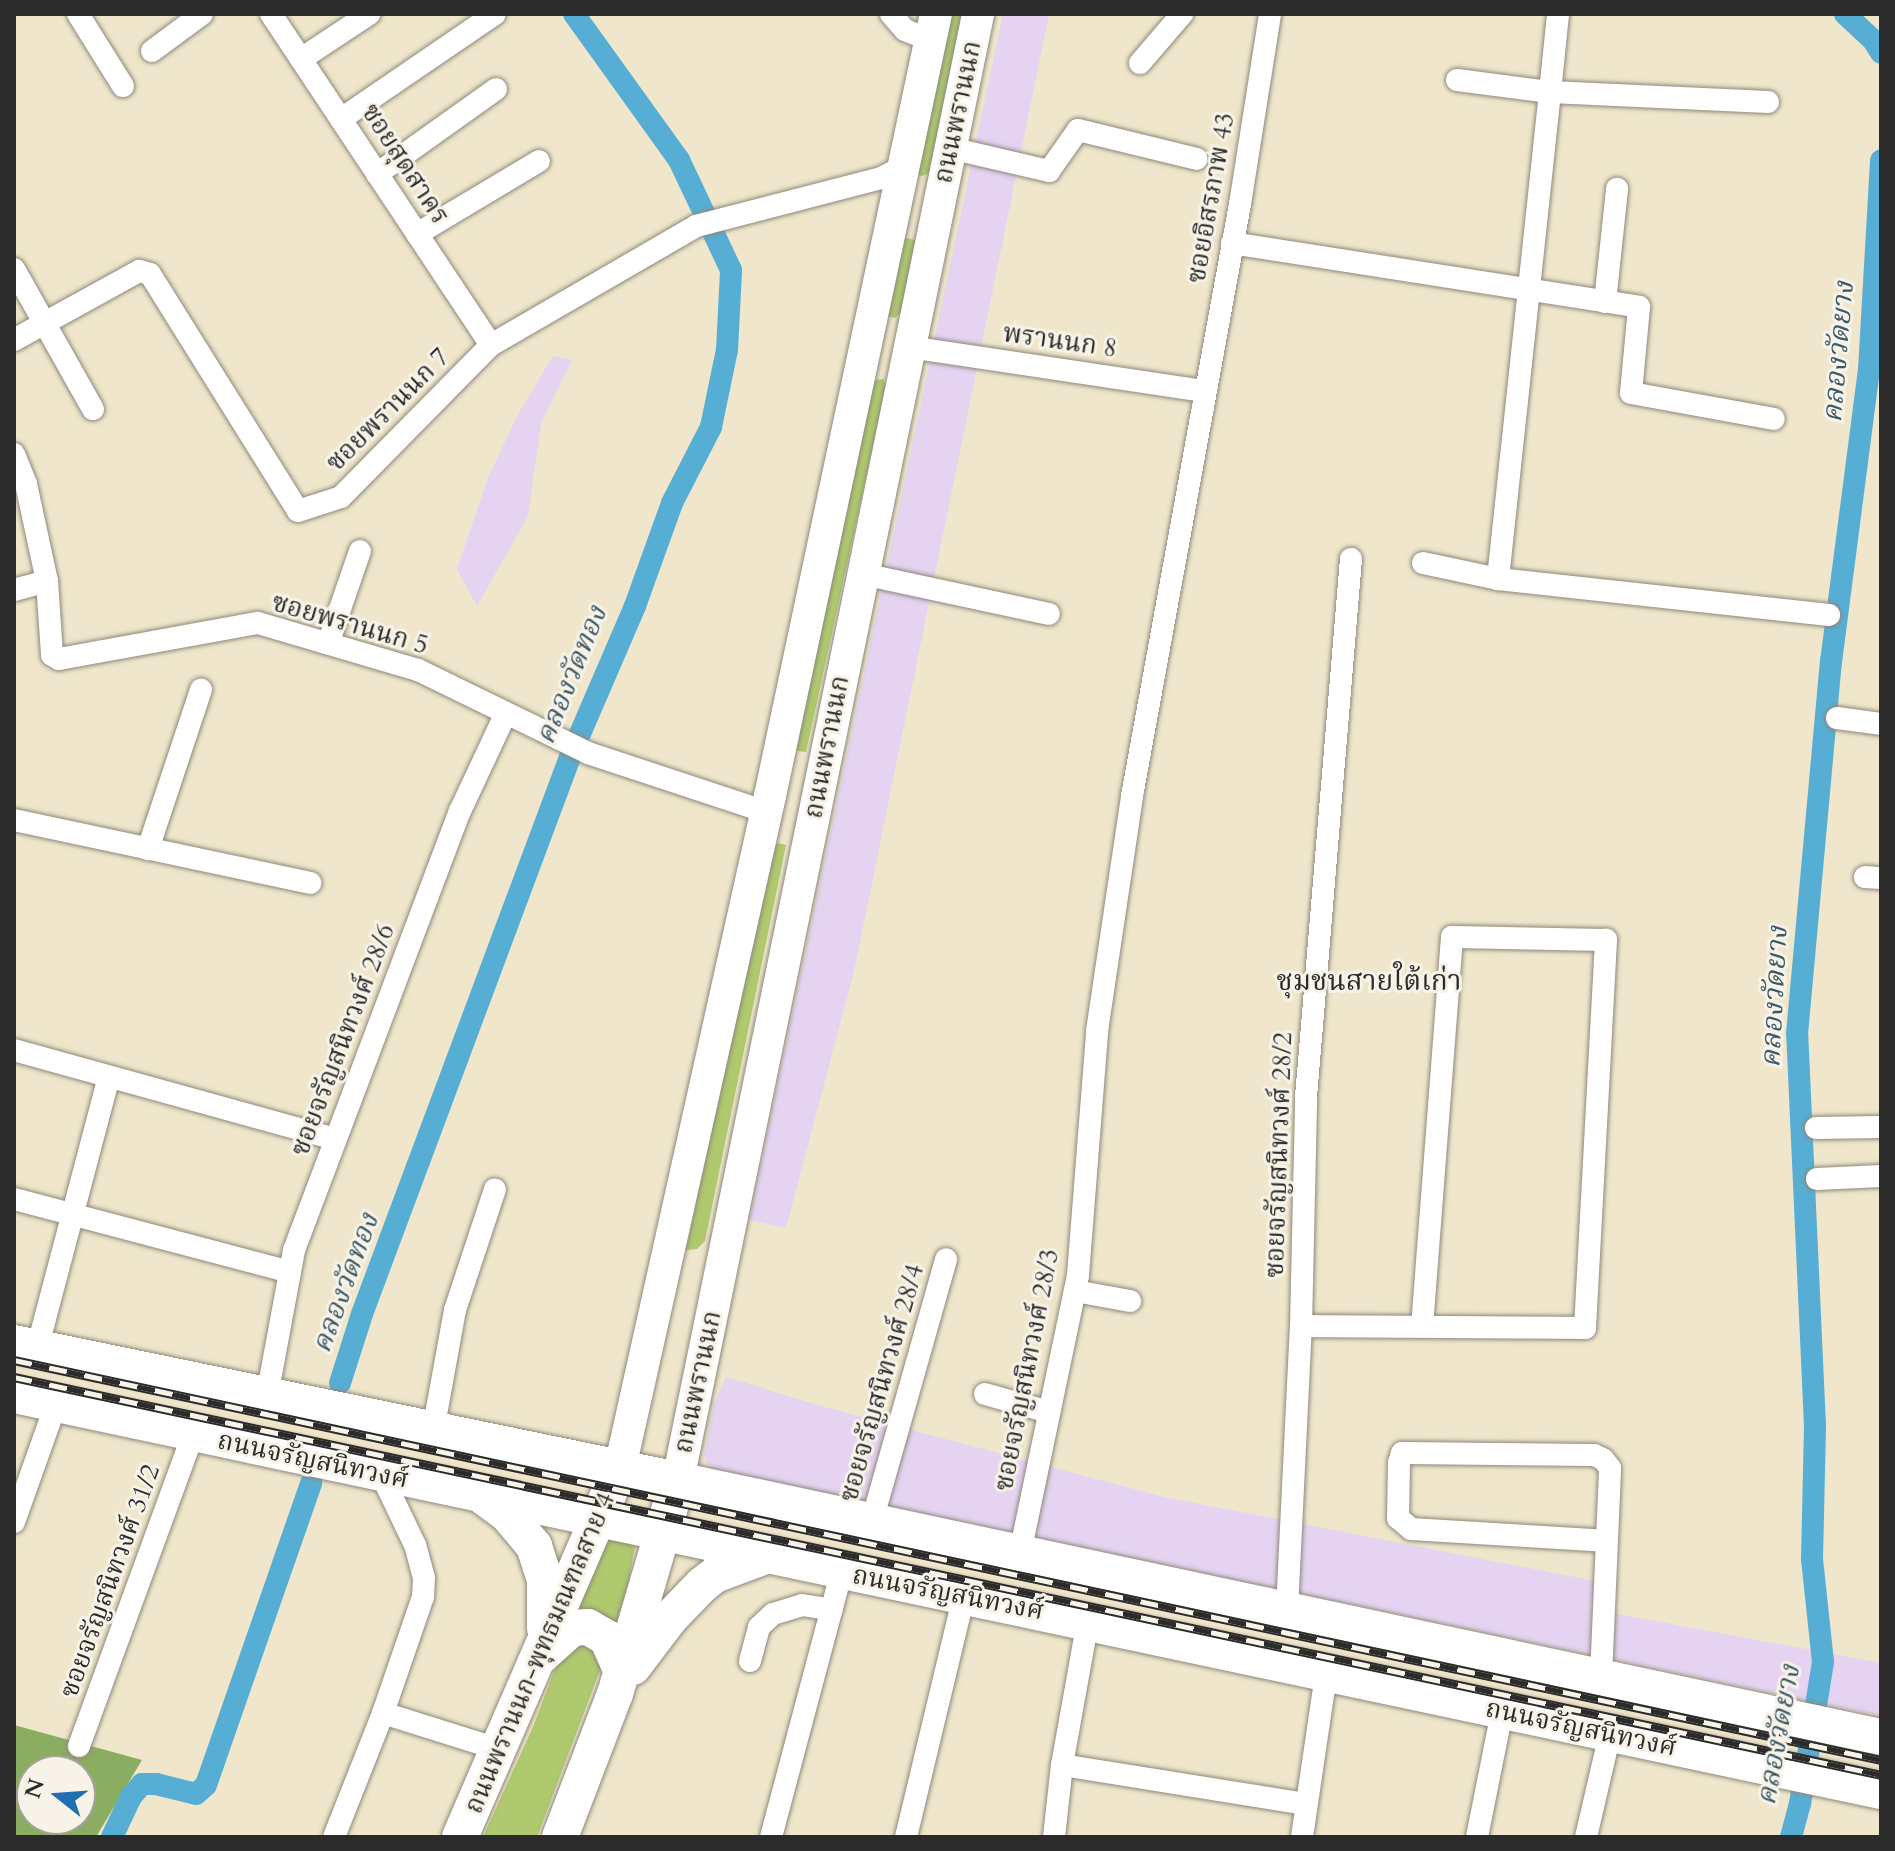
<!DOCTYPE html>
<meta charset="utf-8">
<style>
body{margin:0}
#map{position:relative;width:1895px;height:1851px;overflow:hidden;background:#efe6cb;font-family:Cardo,"Noto Serif Thai",serif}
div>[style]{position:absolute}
.built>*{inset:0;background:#e5d3f1}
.green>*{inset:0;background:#afc96e}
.forest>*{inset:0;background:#8bad61}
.canal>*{height:22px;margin:-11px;padding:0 11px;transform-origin:11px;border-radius:11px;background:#57aed4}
.roads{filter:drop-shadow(0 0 2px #8d887b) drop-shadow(0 0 2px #8d887b)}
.minor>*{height:22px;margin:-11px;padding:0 11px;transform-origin:11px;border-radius:11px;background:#fff}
.secondary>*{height:32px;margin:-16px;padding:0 16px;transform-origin:16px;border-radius:16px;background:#fff}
.primary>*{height:36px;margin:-18px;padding:0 18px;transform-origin:18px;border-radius:18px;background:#fff}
.rail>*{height:9px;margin-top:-4.5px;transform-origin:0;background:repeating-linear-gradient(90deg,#f7f3e8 0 18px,#2b2b2b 0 36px);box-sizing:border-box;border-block:2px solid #2b2b2b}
span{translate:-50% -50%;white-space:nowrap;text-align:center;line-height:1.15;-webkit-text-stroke:6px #f7f3e8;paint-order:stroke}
.street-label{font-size:26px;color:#2b2b2b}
.water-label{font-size:28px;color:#3a5966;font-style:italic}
.neighbourhood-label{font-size:28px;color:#2b2b2b}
.frame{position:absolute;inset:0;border:16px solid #2b2b2b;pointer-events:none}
.north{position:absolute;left:16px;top:1755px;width:80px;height:80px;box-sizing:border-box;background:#f7f3e8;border:2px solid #a5a39c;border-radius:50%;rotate:287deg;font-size:22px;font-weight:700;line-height:32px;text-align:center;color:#2b2b2b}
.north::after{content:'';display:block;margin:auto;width:28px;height:36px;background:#1f6fb2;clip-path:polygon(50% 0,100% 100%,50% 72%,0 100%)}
</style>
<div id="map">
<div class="built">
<i style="clip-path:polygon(1003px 14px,1049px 14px,854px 971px,786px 1228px,749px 1220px)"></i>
<i style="clip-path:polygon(553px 356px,572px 360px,541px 423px,528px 516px,477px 606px,457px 569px,488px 478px,517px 416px)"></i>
<i style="clip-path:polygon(726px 1377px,821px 1406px,1164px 1497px,1611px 1584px,1612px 1613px,1881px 1663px,1881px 1716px,716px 1470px,708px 1465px,704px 1456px,713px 1407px)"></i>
</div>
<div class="green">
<i style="clip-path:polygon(946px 14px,963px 14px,929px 173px,922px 176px,915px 174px)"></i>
<i style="clip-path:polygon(906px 238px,915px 240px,902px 312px,895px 318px,887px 316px,898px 244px)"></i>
<i style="clip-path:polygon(883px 379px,886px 385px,806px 752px,798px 751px,793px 745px,874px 380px)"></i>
<i style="clip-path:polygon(778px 843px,786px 845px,705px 1241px,697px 1249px,686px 1250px,773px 848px)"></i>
<i style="clip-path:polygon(612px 1533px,636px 1540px,621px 1625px,575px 1615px,602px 1542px)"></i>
<i style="clip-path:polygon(583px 1638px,605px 1657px,537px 1837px,483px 1837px,533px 1727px,558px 1661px)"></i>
</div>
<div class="forest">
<i style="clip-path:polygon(evenodd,14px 1725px,142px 1760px,96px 1837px,14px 1837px,14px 1725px,32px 1771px,80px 1771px,80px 1819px,32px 1819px,32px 1771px)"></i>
</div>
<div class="canal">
<i style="left:1845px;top:14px;width:38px;rotate:43deg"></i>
<i style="left:1873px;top:40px;width:15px;rotate:58deg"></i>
<i style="left:340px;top:1383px;width:72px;rotate:-72.3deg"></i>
<i style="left:362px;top:1314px;width:595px;rotate:-69.52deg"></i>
<i style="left:570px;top:757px;width:164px;rotate:-66.7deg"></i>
<i style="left:635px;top:606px;width:109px;rotate:-70.2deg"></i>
<i style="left:672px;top:503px;width:85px;rotate:-62.8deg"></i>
<i style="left:711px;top:427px;width:79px;rotate:-78.3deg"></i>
<i style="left:727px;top:350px;width:80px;rotate:-87.1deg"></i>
<i style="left:731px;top:270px;width:122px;rotate:-115.3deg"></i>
<i style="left:679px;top:160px;width:180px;rotate:-125.7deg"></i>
<i style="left:112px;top:1837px;width:44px;rotate:-64.6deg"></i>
<i style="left:131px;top:1797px;width:17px;rotate:-50deg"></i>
<i style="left:142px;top:1784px;width:14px"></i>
<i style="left:156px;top:1784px;width:41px;rotate:14deg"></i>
<i style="left:196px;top:1794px;width:13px;rotate:-42deg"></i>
<i style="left:206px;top:1785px;width:320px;rotate:-70.8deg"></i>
<i style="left:1791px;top:1837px;width:34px;rotate:-75deg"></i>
<i style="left:1800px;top:1804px;width:144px;rotate:-80.8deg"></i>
<i style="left:1823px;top:1662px;width:104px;rotate:-96.1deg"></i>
<i style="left:1812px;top:1559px;width:133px;rotate:-88.7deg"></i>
<i style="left:1815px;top:1426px;width:392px;rotate:-92.6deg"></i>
<i style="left:1797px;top:1034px;width:374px;rotate:-84.8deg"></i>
<i style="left:1831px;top:662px;width:294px;rotate:-82.6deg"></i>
<i style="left:1869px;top:370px;width:210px;rotate:-86.7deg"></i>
</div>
<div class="roads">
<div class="minor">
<i style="left:78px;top:14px;width:85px;rotate:58deg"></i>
<i style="left:271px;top:14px;width:397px;rotate:56.4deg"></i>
<i style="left:891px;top:14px;width:21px;rotate:49deg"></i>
<i style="left:905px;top:30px;width:27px;rotate:22deg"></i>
<i style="left:152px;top:51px;width:62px;rotate:-36.5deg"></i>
<i style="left:301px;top:59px;width:82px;rotate:-33.5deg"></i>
<i style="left:1140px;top:63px;width:65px;rotate:-49.4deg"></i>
<i style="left:1457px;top:80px;width:94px;rotate:7.4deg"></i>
<i style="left:1550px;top:92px;width:78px;rotate:-84.1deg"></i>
<i style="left:1768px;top:102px;width:218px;rotate:-177.4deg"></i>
<i style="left:1550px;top:92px;width:490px;rotate:96.1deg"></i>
<i style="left:1498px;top:579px;width:333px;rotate:6.2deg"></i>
<i style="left:341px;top:119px;width:186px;rotate:-34.3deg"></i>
<i style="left:950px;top:148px;width:102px;rotate:13.1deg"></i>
<i style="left:1049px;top:171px;width:50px;rotate:-54.7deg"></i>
<i style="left:1078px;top:130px;width:122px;rotate:13.7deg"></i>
<i style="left:377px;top:174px;width:146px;rotate:-35.5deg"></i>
<i style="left:417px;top:234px;width:142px;rotate:-30.9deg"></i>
<i style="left:1232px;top:243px;width:412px;rotate:8.9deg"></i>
<i style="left:1639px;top:307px;width:86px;rotate:95.3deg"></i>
<i style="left:1631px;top:393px;width:145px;rotate:10.3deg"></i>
<i style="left:14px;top:269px;width:161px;rotate:60.6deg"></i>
<i style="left:1605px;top:302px;width:114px;rotate:-83.9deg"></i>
<i style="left:14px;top:340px;width:143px;rotate:-28.9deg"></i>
<i style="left:139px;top:271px;width:11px;rotate:15deg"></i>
<i style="left:150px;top:274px;width:279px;rotate:58deg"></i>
<i style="left:298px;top:511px;width:45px;rotate:-18deg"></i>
<i style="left:341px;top:497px;width:214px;rotate:-45.4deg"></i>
<i style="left:491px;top:345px;width:237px;rotate:-30.1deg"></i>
<i style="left:696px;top:226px;width:191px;rotate:-14.5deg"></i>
<i style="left:881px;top:178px;width:27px;rotate:-27deg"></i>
<i style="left:909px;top:347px;width:298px;rotate:8.5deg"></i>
<i style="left:14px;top:454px;width:32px;rotate:68deg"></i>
<i style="left:26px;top:484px;width:99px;rotate:77.8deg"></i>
<i style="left:47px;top:581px;width:74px;rotate:86.1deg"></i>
<i style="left:52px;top:655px;width:8px;rotate:30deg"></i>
<i style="left:59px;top:659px;width:202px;rotate:-10.3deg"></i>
<i style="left:258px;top:623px;width:167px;rotate:16.4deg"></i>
<i style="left:418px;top:670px;width:189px;rotate:26deg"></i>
<i style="left:588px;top:753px;width:188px;rotate:18.3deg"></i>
<i style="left:1423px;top:563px;width:77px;rotate:12deg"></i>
<i style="left:863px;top:574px;width:190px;rotate:12.1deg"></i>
<i style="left:14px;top:590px;width:34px;rotate:-15deg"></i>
<i style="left:329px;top:641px;width:95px;rotate:-71deg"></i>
<i style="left:1837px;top:718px;width:44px;rotate:7.8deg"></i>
<i style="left:14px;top:820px;width:303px;rotate:12deg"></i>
<i style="left:148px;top:849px;width:168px;rotate:-71.6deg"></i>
<i style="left:1865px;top:877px;width:16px;rotate:4deg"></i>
<i style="left:14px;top:1050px;width:333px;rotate:15.5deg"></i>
<i style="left:1816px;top:1128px;width:65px;rotate:-0.9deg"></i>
<i style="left:1817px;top:1179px;width:64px;rotate:-2.7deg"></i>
<i style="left:14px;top:1199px;width:285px;rotate:14.8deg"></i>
<i style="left:1075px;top:1291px;width:56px;rotate:10.3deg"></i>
<i style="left:1301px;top:1326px;width:284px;rotate:0.4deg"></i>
<i style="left:1585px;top:1328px;width:389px;rotate:-86.9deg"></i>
<i style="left:1606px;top:940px;width:154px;rotate:-178.9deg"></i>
<i style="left:1452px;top:937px;width:390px;rotate:94.4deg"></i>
<i style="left:37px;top:1349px;width:281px;rotate:-75.2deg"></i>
<i style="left:985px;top:1394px;width:66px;rotate:15.7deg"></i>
<i style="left:267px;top:1396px;width:148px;rotate:-79.5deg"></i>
<i style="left:294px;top:1250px;width:469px;rotate:-69.3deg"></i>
<i style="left:460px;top:811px;width:106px;rotate:-64.9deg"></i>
<i style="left:433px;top:1431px;width:123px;rotate:-79.7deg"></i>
<i style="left:455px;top:1310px;width:127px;rotate:-71.7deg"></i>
<i style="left:872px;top:1521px;width:272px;rotate:-74.2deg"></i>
<i style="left:14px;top:1522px;width:125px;rotate:-70.4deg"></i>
<i style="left:1020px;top:1553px;width:284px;rotate:-78.2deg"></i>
<i style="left:1078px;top:1275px;width:245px;rotate:-85.5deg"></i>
<i style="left:1097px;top:1031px;width:238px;rotate:-81.5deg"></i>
<i style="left:1132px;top:796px;width:602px;rotate:-79.66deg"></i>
<i style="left:1240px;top:204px;width:192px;rotate:-81deg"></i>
<i style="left:1287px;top:1610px;width:284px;rotate:-87.2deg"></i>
<i style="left:1301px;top:1326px;width:229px;rotate:-88.7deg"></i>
<i style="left:1306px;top:1097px;width:540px;rotate:-85.22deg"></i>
<i style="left:750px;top:1661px;width:35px;rotate:-75deg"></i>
<i style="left:759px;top:1627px;width:19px;rotate:-43deg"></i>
<i style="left:773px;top:1614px;width:30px;rotate:-17deg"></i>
<i style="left:802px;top:1605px;width:30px;rotate:9deg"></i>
<i style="left:1601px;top:1677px;width:209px;rotate:-87.5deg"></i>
<i style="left:1610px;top:1468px;width:11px;rotate:-128deg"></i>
<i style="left:1603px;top:1459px;width:10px;rotate:-156deg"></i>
<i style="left:1594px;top:1455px;width:192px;rotate:-179.4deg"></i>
<i style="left:1402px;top:1453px;width:10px;rotate:107deg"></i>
<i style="left:1399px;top:1463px;width:55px;rotate:91deg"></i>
<i style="left:1398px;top:1518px;width:17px;rotate:40deg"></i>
<i style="left:1411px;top:1529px;width:194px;rotate:3.5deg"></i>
<i style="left:383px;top:1713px;width:121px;rotate:17.4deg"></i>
<i style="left:79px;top:1746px;width:331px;rotate:-69.9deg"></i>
<i style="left:1062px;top:1765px;width:246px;rotate:9.1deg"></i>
<i style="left:334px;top:1837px;width:133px;rotate:-68.4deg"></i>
<i style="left:383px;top:1713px;width:123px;rotate:-71deg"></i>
<i style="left:423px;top:1597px;width:19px;rotate:-87deg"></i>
<i style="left:424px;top:1578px;width:34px;rotate:-105deg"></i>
<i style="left:415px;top:1545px;width:79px;rotate:-115.6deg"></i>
<i style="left:771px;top:1837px;width:275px;rotate:-75.1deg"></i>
<i style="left:906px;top:1837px;width:249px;rotate:-76.5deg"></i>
<i style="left:1054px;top:1837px;width:72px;rotate:-83.7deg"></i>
<i style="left:1062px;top:1765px;width:146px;rotate:-79.8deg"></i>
<i style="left:1302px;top:1837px;width:164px;rotate:-81.6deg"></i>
<i style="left:1477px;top:1837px;width:127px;rotate:-78.7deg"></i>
<i style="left:1586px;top:1837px;width:106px;rotate:-76.9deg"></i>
</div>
<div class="secondary">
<i style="left:620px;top:1468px;width:689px;rotate:-77.42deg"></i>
<i style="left:770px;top:796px;width:799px;rotate:-78.02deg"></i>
<i style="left:678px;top:1480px;width:1496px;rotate:-78.43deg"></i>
</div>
<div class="primary">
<i style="left:14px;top:1343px;width:678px;rotate:11.66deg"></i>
<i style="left:678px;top:1480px;width:1230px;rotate:12.06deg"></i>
<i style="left:14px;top:1395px;width:1909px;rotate:11.98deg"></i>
<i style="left:485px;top:1498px;width:27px;rotate:36deg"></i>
<i style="left:507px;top:1514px;width:42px;rotate:49.8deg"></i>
<i style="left:534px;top:1546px;width:36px;rotate:72deg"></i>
<i style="left:545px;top:1580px;width:48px;rotate:90deg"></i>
<i style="left:541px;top:1656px;width:42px;rotate:-42.1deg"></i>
<i style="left:572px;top:1628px;width:16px;rotate:-4deg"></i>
<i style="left:588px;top:1627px;width:22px;rotate:30deg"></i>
<i style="left:607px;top:1638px;width:36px;rotate:66deg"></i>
<i style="left:633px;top:1667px;width:61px;rotate:-52.9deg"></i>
<i style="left:670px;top:1618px;width:46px;rotate:-45.9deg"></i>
<i style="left:702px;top:1585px;width:16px;rotate:-38deg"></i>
<i style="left:715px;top:1575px;width:57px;rotate:-20.7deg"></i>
<i style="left:460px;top:1837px;width:402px;rotate:-66.6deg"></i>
<i style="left:560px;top:1837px;width:153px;rotate:-69deg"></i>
<i style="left:615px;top:1694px;width:223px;rotate:-73.6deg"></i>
</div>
</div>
<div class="rail">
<i style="left:14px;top:1360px;width:1909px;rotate:12.09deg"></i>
<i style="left:14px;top:1377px;width:1909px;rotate:12.03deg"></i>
</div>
<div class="street-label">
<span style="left:958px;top:112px;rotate:-78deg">ถนนพรานนก</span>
<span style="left:405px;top:164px;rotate:57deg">ซอยสุดสาคร</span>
<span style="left:1211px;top:198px;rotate:-80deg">ซอยอิสรภาพ 43</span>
<span style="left:1060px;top:341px;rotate:8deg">พรานนก 8</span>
<span style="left:388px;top:410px;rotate:-45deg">ซอยพรานนก 7</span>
<span style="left:350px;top:624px;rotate:16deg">ซอยพรานนก 5</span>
<span style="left:827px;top:747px;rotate:-79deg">ถนนพรานนก</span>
<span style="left:343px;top:1040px;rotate:-69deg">ซอยจรัญสนิทวงศ์ 28/6</span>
<span style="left:1279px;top:1155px;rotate:-88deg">ซอยจรัญสนิทวงศ์ 28/2</span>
<span style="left:1027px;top:1370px;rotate:-79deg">ซอยจรัญสนิทวงศ์ 28/3</span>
<span style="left:698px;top:1382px;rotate:-78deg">ถนนพรานนก</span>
<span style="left:882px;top:1383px;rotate:-74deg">ซอยจรัญสนิทวงศ์ 28/4</span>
<span style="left:313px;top:1460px;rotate:12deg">ถนนจรัญสนิทวงศ์</span>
<span style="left:110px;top:1581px;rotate:-70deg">ซอยจรัญสนิทวงศ์ 31/2</span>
<span style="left:948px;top:1593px;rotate:11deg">ถนนจรัญสนิทวงศ์</span>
<span style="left:540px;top:1653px;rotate:-67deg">ถนนพรานนก-พุทธมณฑลสาย 4</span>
<span style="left:1581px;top:1728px;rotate:12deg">ถนนจรัญสนิทวงศ์</span>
</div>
<div class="water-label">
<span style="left:1838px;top:352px;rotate:-85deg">คลองวัดยาง</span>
<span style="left:571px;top:675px;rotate:-68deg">คลองวัดทอง</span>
<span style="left:1774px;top:997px;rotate:-87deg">คลองวัดยาง</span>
<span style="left:345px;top:1283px;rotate:-70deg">คลองวัดทอง</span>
<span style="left:1778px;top:1735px;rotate:-80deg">คลองวัดยาง</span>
</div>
<div class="neighbourhood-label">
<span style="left:1369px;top:981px">ชุมชนสายใต้เก่า</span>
</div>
<div class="frame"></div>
<div class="north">N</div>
</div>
